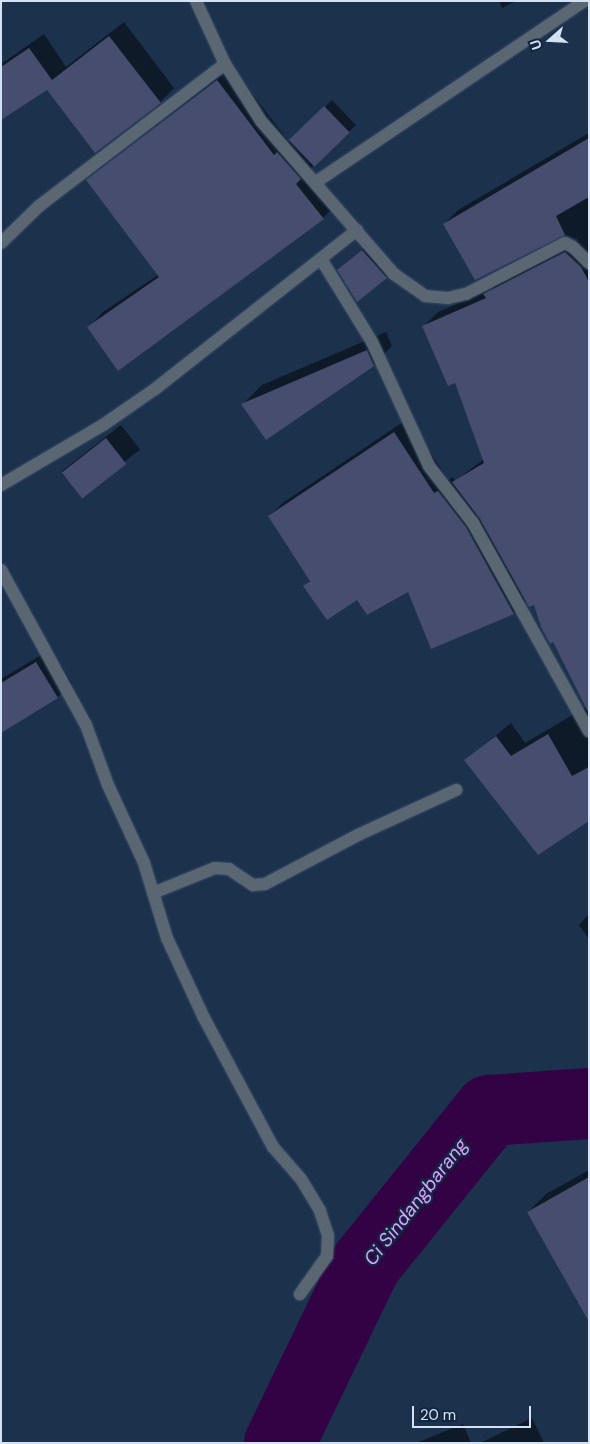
<!DOCTYPE html>
<style>
body{margin:0}
#map{position:relative;width:590px;height:1444px;overflow:hidden;background:#1c314c;font-family:"DM Sans",sans-serif}
div>[style]{position:absolute}
.shadow>*{inset:0;background:#0007;transform-origin:0 0}
.river>*{height:71px;margin:-35.5px;padding:0 35.5px;transform-origin:35.5px;border-radius:35.5px;background:#330244}
.building>*{inset:0;background:#464d6e;transform-origin:0 0}
.roads{filter:drop-shadow(0 0 1px #394d67) drop-shadow(0 0 1px #394d67)}
.minor>*{height:12px;margin:-6px;padding:0 6px;transform-origin:6px;border-radius:6px;background:#5b6673}
span{translate:-50% -50%;white-space:nowrap;text-align:center;line-height:1.15;-webkit-text-stroke:4.5px #122741;paint-order:stroke}
.water-label{font-size:19px;color:#e1a0ff;font-style:italic}
.frame{position:absolute;inset:0;border:2px solid #d4e1f3;pointer-events:none}
.north{position:absolute;left:525px;top:15px;width:50px;height:50px;-webkit-text-stroke:4px #122741;paint-order:stroke;rotate:251deg;font-size:14px;font-weight:700;line-height:20px;text-align:center;color:#d4e1f3}
.north::after{content:'';display:block;margin:auto;width:18px;height:22px;background:#d4e1f3;clip-path:polygon(50% 0,100% 100%,50% 72%,0 100%)}
.scale{position:absolute;left:412px;top:1406px;width:119px;height:22px;box-sizing:border-box;border:2px solid #d4e1f3;border-top:0;padding-left:6px;font-size:15px;line-height:18px;white-space:nowrap;color:#d4e1f3;-webkit-text-stroke:4px #122741;paint-order:stroke}
</style>
<div id="map">
<div class="shadow">
<i style="clip-path:polygon(499px 1px,516px 1px,502px 8px)"></i>
<i style="clip-path:polygon(124px 22px,174px 88px,160px 102px,47px 88px,1px 119px,1px 64px,44px 34px,66px 67px)"></i>
<i style="clip-path:polygon(232px 67px,289px 142px,332px 100px,356px 125px,310px 169px,337px 204px,323px 218px,89px 327px,103px 312px,158px 275px,88px 180px)"></i>
<i style="clip-path:polygon(589px 133px,589px 820px,466px 760px,511px 723px,525px 743px,586px 707px,534px 604px,526px 600px,514px 613px,432px 647px,408px 591px,357px 598px,304px 586px,310px 580px,269px 516px,284px 502px,409px 418px,448px 480px,453px 477px,455px 481px,484px 459px,456px 382px,424px 326px,438px 312px,490px 290px,499px 281px,578px 240px,564px 234px,476px 278px,444px 224px,458px 210px)"></i>
<i style="clip-path:polygon(370px 243px,394px 270px,386px 277px,346px 263px)"></i>
<i style="clip-path:polygon(386px 332px,392px 346px,373px 365px,243px 404px,262px 385px)"></i>
<i style="left:121px;top:425px;width:31px;height:75px;rotate:52deg"></i>
<i style="clip-path:polygon(51px 649px,72px 683px,58px 697px,1px 721px,1px 679px)"></i>
<i style="clip-path:polygon(589px 914px,589px 939px,579px 925px)"></i>
<i style="clip-path:polygon(589px 1170px,589px 1309px,528px 1212px,546px 1194px)"></i>
<i style="clip-path:polygon(532px 1418px,544px 1443px,480px 1443px)"></i>
<i style="clip-path:polygon(463px 1424px,471px 1443px,416px 1443px)"></i>
</div>
<div class="river">
<i style="left:279px;top:1443px;width:199px;rotate:-64.3deg"></i>
<i style="left:365px;top:1264px;width:198px;rotate:-51.2deg"></i>
<i style="left:489px;top:1110px;width:100px;rotate:-4deg"></i>
</div>
<div class="building">
<i style="clip-path:polygon(109px 36px,161px 103px,95px 153px,47px 90px,1px 120px,1px 67px,29px 48px,52px 80px)"></i>
<i style="clip-path:polygon(217px 80px,274px 155px,277px 152px,301px 179px,296px 184px,324px 219px,118px 371px,87px 327px,159px 277px,86px 180px)"></i>
<i style="left:324px;top:106px;width:37px;height:49px;rotate:46deg"></i>
<i style="clip-path:polygon(589px 138px,589px 197px,556px 216px,565px 235px,475px 280px,443px 224px)"></i>
<i style="clip-path:polygon(362px 250px,387px 278px,357px 302px,337px 270px)"></i>
<i style="clip-path:polygon(565px 252px,581px 267px,589px 282px,589px 714px,553px 642px,550px 644px,541px 627px,534px 605px,529px 607px,480px 519px,452px 482px,484px 463px,455px 383px,448px 386px,422px 326px,486px 298px,483px 294px)"></i>
<i style="clip-path:polygon(367px 350px,374px 366px,266px 440px,241px 404px)"></i>
<i style="clip-path:polygon(394px 432px,434px 493px,438px 491px,466px 527px,514px 614px,431px 649px,408px 592px,367px 615px,357px 600px,327px 620px,303px 586px,310px 581px,268px 516px)"></i>
<i style="left:106px;top:438px;width:33px;height:56px;rotate:52deg"></i>
<i style="clip-path:polygon(36px 662px,58px 698px,1px 733px,1px 683px)"></i>
<i style="clip-path:polygon(548px 734px,572px 776px,589px 767px,589px 821px,538px 855px,464px 760px,496px 736px,511px 756px)"></i>
<i style="clip-path:polygon(589px 1177px,589px 1322px,527px 1212px)"></i>
</div>
<div class="roads">
<div class="minor">
<i style="left:196px;top:1px;width:69px;rotate:65.3deg"></i>
<i style="left:225px;top:64px;width:67px;rotate:57.7deg"></i>
<i style="left:261px;top:121px;width:203px;rotate:49deg"></i>
<i style="left:394px;top:274px;width:38px;rotate:35deg"></i>
<i style="left:425px;top:296px;width:23px;rotate:5deg"></i>
<i style="left:448px;top:298px;width:18px;rotate:-13deg"></i>
<i style="left:466px;top:294px;width:111px;rotate:-27.3deg"></i>
<i style="left:565px;top:243px;width:9px;rotate:27deg"></i>
<i style="left:573px;top:247px;width:23px;rotate:45deg"></i>
<i style="left:316px;top:182px;width:323px;rotate:-34deg"></i>
<i style="left:1px;top:243px;width:53px;rotate:-44.2deg"></i>
<i style="left:39px;top:206px;width:234px;rotate:-37.4deg"></i>
<i style="left:321px;top:259px;width:97px;rotate:58.4deg"></i>
<i style="left:372px;top:342px;width:136px;rotate:65.3deg"></i>
<i style="left:429px;top:466px;width:72px;rotate:52.3deg"></i>
<i style="left:473px;top:523px;width:238px;rotate:60.9deg"></i>
<i style="left:1px;top:485px;width:118px;rotate:-30.5deg"></i>
<i style="left:103px;top:425px;width:63px;rotate:-34.7deg"></i>
<i style="left:155px;top:389px;width:257px;rotate:-38.2deg"></i>
<i style="left:1px;top:570px;width:177px;rotate:61.3deg"></i>
<i style="left:86px;top:725px;width:64px;rotate:69.9deg"></i>
<i style="left:108px;top:785px;width:86px;rotate:65.2deg"></i>
<i style="left:144px;top:863px;width:78px;rotate:73deg"></i>
<i style="left:167px;top:938px;width:86px;rotate:65.2deg"></i>
<i style="left:203px;top:1016px;width:149px;rotate:61.9deg"></i>
<i style="left:273px;top:1147px;width:43px;rotate:48.8deg"></i>
<i style="left:301px;top:1179px;width:37px;rotate:59deg"></i>
<i style="left:320px;top:1211px;width:26px;rotate:72deg"></i>
<i style="left:328px;top:1236px;width:20px;rotate:93deg"></i>
<i style="left:327px;top:1256px;width:47px;rotate:125.4deg"></i>
<i style="left:153px;top:893px;width:67px;rotate:-22deg"></i>
<i style="left:215px;top:868px;width:14px;rotate:4deg"></i>
<i style="left:229px;top:869px;width:29px;rotate:34deg"></i>
<i style="left:253px;top:885px;width:12px;rotate:-5deg"></i>
<i style="left:265px;top:884px;width:107px;rotate:-27.8deg"></i>
<i style="left:360px;top:834px;width:106px;rotate:-24.6deg"></i>
</div>
</div>
<div class="water-label">
<span style="left:416px;top:1202px;rotate:-52deg">Ci Sindangbarang</span>
</div>
<div class="frame"></div>
<div class="north">U</div>
<div class="scale">20 m</div>
</div>
